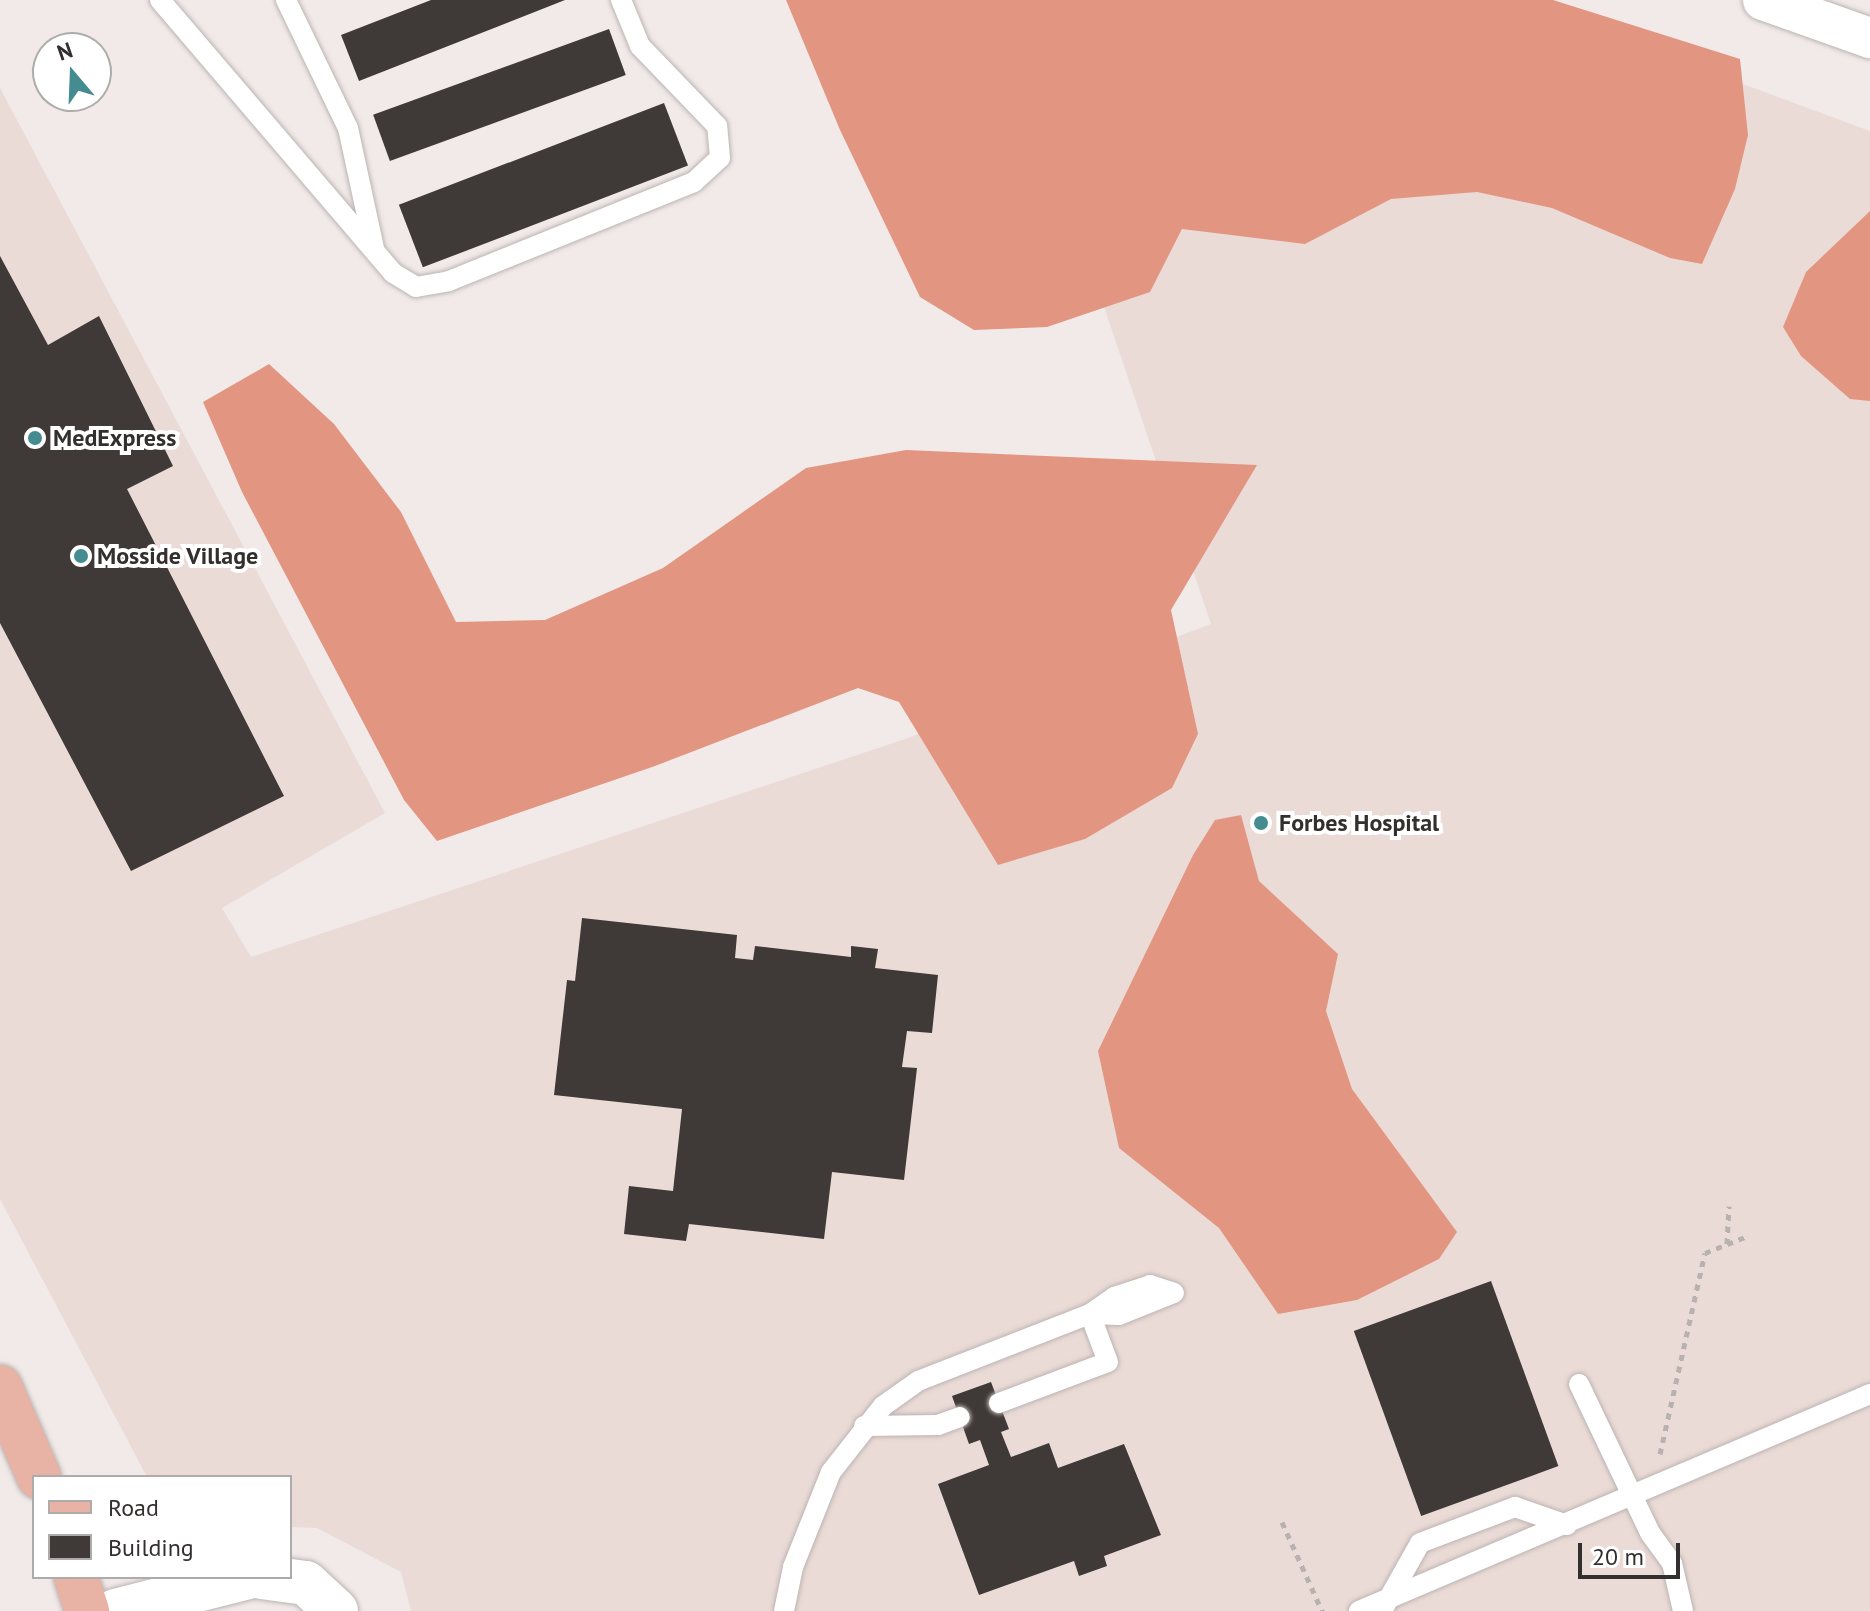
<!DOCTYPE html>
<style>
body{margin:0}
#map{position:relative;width:1870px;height:1611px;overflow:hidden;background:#f1eae8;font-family:"PT Sans",sans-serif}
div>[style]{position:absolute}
.built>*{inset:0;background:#ebdbd7}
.forest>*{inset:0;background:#e29682}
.building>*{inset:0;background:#3f3937;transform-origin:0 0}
.path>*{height:5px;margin-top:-2.5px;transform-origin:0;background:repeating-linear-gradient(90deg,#b7b1af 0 6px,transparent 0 12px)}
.roads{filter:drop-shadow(0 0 2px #bbb4b2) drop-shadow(0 0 2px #bbb4b2)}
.service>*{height:20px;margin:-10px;padding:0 10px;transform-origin:10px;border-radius:10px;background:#fff}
.minor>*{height:40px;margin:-20px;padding:0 20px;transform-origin:20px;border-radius:20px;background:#fff}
.tertiary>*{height:44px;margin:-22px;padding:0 22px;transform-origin:22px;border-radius:22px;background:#fff}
.primary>*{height:44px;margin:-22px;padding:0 22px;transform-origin:22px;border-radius:22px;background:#e8b2a4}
.dots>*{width:22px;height:22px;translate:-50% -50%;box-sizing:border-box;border:4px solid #fff;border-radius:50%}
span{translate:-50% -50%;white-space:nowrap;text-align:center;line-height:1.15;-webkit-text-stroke:8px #fff;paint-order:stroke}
.poi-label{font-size:24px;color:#322f2e;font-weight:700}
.left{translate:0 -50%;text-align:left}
.legend{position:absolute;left:32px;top:1475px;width:260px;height:104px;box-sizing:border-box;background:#fff;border:2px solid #adacab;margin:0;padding:10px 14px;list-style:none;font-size:24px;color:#322f2e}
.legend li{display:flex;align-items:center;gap:16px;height:40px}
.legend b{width:40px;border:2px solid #adacab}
.north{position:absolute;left:32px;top:32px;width:80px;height:80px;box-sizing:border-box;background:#fff;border:2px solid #adacab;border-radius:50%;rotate:341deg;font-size:22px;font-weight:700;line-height:32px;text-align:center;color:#322f2e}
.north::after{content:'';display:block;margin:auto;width:28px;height:36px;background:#458c91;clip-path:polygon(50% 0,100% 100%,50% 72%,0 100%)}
.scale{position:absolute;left:1578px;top:1543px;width:102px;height:36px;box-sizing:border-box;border:4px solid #322f2e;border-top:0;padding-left:10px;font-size:24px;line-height:28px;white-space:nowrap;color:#322f2e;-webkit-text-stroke:6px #fff;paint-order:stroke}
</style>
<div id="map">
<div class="built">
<i style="clip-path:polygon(1611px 35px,1870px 131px,1870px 1611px,411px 1611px,401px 1572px,317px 1528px,290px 1527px,290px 1477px,147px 1477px,0 1199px,0 88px,385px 813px,222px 908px,251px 957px,908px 738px,1211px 624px,1070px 206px)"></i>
</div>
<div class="forest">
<i style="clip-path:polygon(786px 0,1553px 0,1740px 59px,1748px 135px,1735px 189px,1702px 264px,1670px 258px,1552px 208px,1477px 192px,1391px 199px,1305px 244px,1182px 229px,1150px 292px,1047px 327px,974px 330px,920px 297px,840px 130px)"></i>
<i style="clip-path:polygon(1870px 211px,1870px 401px,1850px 399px,1801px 356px,1783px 327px,1806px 272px)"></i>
<i style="clip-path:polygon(269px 364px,334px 424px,401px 512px,456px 622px,545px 620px,663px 568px,806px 468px,906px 450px,1257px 465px,1171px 610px,1198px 734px,1172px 788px,1085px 839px,998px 865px,899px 702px,858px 688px,655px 766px,437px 841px,404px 800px,242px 492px,203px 402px)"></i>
<i style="clip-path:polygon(1241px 815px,1259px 881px,1338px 954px,1326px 1011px,1352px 1089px,1457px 1232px,1439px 1259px,1357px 1300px,1278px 1314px,1219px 1228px,1119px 1148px,1098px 1051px,1193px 855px,1215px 820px)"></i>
</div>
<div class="building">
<i style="clip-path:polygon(431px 0,565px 0,359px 81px,341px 35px)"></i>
<i style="left:609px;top:29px;width:49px;height:251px;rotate:70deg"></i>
<i style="left:664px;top:103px;width:67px;height:284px;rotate:69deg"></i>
<i style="clip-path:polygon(0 256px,48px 345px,99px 316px,173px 466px,127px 489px,284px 796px,131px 871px,0 623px)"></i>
<i style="clip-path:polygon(582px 918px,737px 935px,735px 958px,753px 960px,755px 946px,851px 957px,851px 946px,878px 949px,875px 968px,938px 975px,932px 1033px,907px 1031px,902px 1067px,917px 1068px,904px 1180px,832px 1172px,824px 1239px,689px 1224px,686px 1241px,624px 1234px,629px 1186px,673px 1191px,682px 1109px,554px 1095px,567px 980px,575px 981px)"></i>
<i style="left:1491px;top:1281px;width:197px;height:146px;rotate:70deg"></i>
<i style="clip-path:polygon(991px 1382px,1009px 1429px,1001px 1432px,1011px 1457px,1049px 1443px,1058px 1468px,1124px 1444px,1161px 1535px,1104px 1556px,1107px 1566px,1079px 1576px,1074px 1561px,979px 1595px,938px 1484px,989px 1465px,980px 1440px,969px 1444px,952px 1396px)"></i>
</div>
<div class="path">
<i style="left:1727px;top:1244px;width:38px;rotate:-87deg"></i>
<i style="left:1660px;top:1454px;width:206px;rotate:-77.4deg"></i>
<i style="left:1705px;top:1253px;width:43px;rotate:-21.8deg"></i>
<i style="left:1282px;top:1522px;width:98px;rotate:65.8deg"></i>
</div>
<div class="roads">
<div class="service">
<i style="left:160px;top:0;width:359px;rotate:49.5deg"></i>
<i style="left:393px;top:273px;width:27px;rotate:31deg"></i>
<i style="left:416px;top:287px;width:34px;rotate:-10deg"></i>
<i style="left:449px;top:281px;width:264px;rotate:-22deg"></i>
<i style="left:694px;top:182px;width:35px;rotate:-43deg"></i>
<i style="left:720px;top:158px;width:32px;rotate:-95deg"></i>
<i style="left:717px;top:126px;width:111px;rotate:-133.9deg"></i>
<i style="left:640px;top:46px;width:50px;rotate:-112.4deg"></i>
<i style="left:286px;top:0;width:142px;rotate:64.2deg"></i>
<i style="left:348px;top:128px;width:123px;rotate:77.8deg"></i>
<i style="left:1090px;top:1314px;width:29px;rotate:2deg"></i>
<i style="left:1119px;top:1315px;width:59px;rotate:-21.8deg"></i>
<i style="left:1579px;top:1384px;width:165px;rotate:64.5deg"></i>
<i style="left:1650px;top:1533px;width:37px;rotate:54deg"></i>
<i style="left:1672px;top:1563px;width:49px;rotate:77.1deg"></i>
<i style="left:999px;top:1403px;width:116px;rotate:-20.6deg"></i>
<i style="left:1108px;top:1362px;width:51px;rotate:-110.6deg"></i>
<i style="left:864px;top:1426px;width:74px;rotate:-0.8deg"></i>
<i style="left:938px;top:1425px;width:23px;rotate:-20deg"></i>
<i style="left:1384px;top:1607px;width:73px;rotate:-60.6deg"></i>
<i style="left:1420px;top:1543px;width:102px;rotate:-20.8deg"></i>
<i style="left:1515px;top:1507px;width:55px;rotate:19.1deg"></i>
<i style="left:784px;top:1611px;width:45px;rotate:-78.4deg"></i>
<i style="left:793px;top:1567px;width:102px;rotate:-68.2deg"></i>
<i style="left:831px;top:1472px;width:84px;rotate:-51.8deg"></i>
<i style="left:883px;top:1406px;width:43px;rotate:-35.5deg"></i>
<i style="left:918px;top:1381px;width:185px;rotate:-21.3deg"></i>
<i style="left:1090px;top:1314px;width:29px;rotate:-35deg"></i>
<i style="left:1114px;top:1297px;width:38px;rotate:-18deg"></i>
<i style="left:1150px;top:1285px;width:25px;rotate:18deg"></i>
<i style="left:1359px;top:1611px;width:555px;rotate:-23.01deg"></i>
</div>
<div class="minor">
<i style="left:1763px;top:0;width:114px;rotate:19.6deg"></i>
</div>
<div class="tertiary">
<i style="left:261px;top:1577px;width:45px;rotate:7.6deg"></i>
<i style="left:306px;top:1583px;width:41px;rotate:43deg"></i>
<i style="left:115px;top:1611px;width:137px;rotate:-14.3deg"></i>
</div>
<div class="primary">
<i style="left:0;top:1387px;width:98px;rotate:66.6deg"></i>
<i style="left:76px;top:1577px;width:36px;rotate:72deg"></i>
</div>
</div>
<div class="dots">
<i style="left:35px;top:438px;background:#458c91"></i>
<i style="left:81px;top:556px;background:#458c91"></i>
<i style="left:1261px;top:823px;background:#458c91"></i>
</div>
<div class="poi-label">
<span class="left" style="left:53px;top:438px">MedExpress</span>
<span class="left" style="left:97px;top:556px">Mosside Village</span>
<span class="left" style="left:1279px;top:823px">Forbes Hospital</span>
</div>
<ul class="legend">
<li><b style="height:10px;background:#e8b2a4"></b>Road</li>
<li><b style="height:22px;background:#3f3937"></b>Building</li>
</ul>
<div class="north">N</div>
<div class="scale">20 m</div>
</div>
